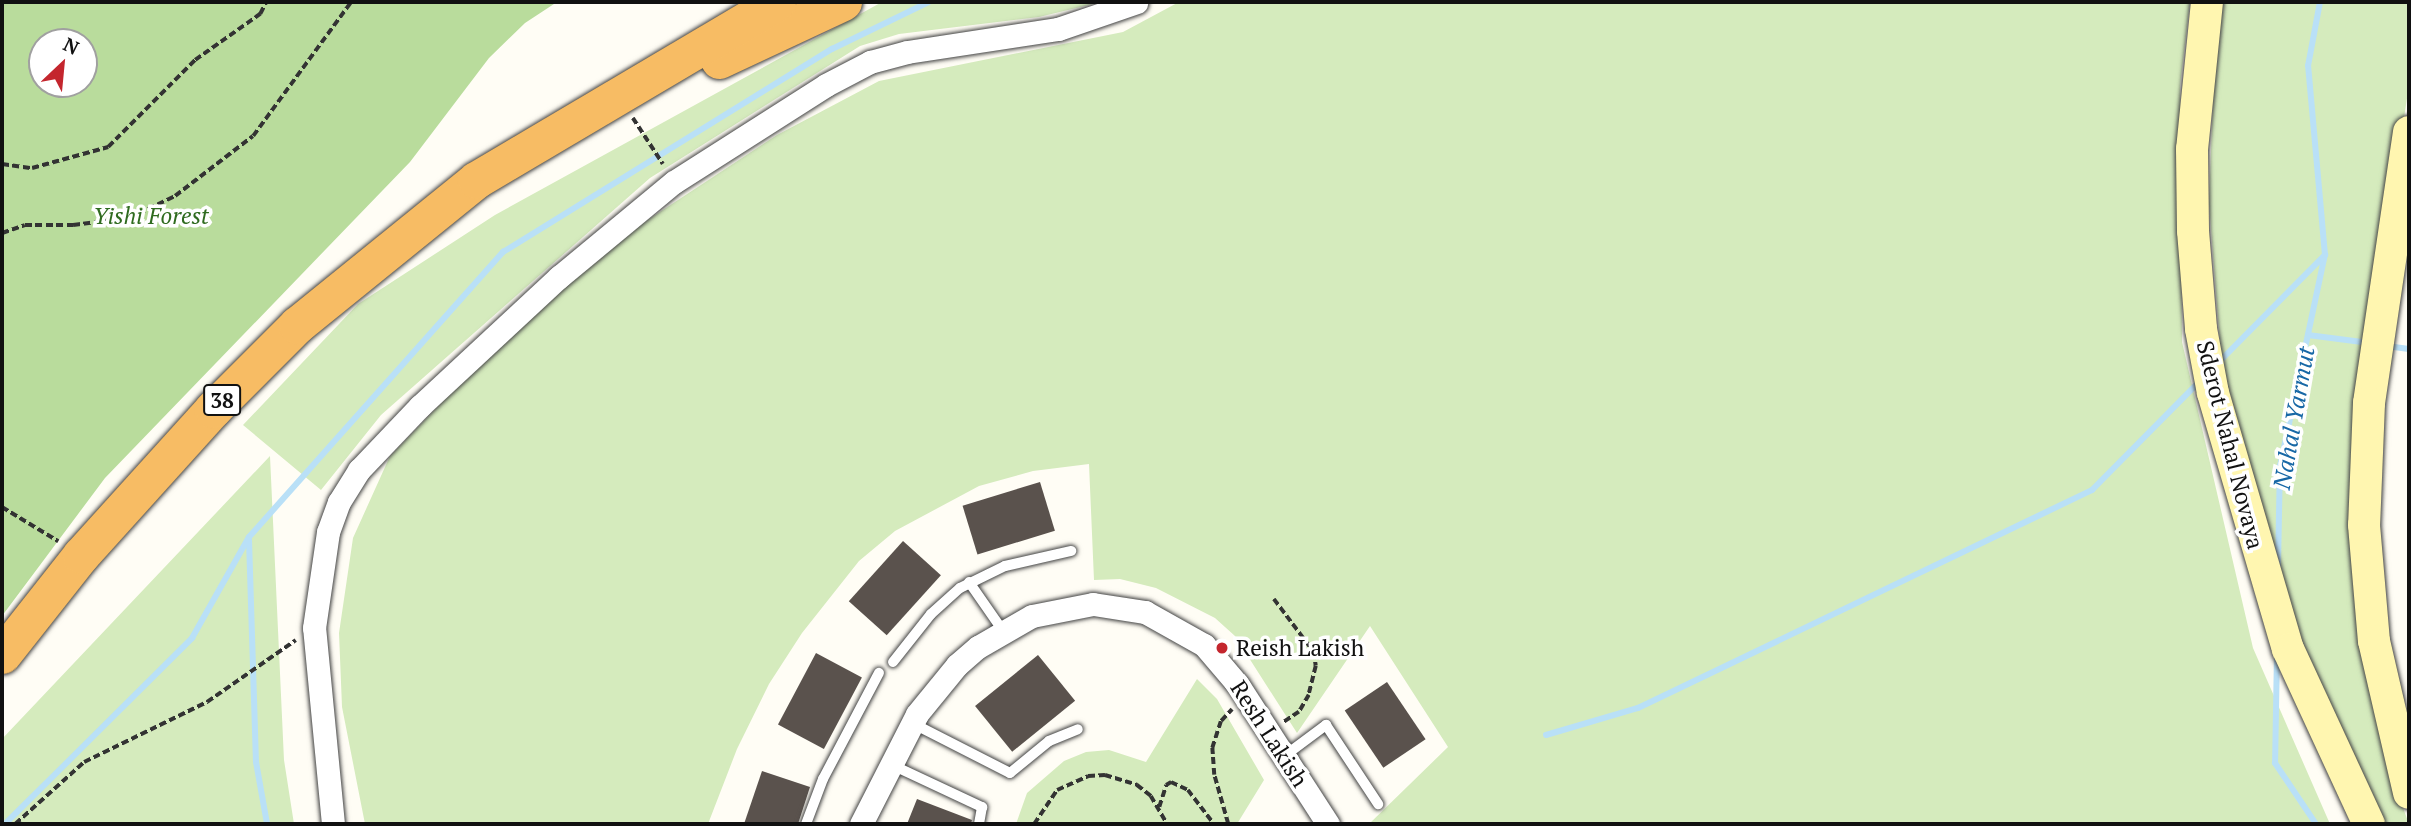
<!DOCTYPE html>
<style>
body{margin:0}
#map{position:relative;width:2411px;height:826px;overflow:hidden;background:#fffdf5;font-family:"PT Serif",serif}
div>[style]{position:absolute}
.green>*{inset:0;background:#d5ebbd}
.forest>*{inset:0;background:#b9dc9c}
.stream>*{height:6px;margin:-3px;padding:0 3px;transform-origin:3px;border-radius:3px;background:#b9e0f7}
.building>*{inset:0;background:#5a524d;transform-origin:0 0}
.path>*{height:3.5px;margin-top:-1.75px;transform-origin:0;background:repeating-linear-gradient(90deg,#333 0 7px,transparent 0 10.5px)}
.roads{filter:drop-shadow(0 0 2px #444) drop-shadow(0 0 2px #444)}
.service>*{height:10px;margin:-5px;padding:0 5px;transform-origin:5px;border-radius:5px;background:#fff}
.minor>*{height:23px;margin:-11.5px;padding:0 11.5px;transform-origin:11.5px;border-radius:11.5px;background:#fff}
.secondary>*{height:32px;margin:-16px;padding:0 16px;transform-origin:16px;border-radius:16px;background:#fff6b0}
.trunk>*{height:37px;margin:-18.5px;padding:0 18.5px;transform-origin:18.5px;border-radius:18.5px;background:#f7bc64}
.dots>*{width:19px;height:19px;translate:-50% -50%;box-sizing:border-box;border:4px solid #fff;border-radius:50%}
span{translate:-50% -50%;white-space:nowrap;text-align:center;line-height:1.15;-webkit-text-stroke:7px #fff;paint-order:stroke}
.shield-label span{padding:2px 5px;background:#fff;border:2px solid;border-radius:5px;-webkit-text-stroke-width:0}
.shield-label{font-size:21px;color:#111;font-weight:700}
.park-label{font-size:23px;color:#2f6b1f;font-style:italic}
.street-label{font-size:23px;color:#111}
.poi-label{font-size:23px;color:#111}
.left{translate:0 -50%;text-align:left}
.water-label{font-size:24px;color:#1768a6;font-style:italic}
.frame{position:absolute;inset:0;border:4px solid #111;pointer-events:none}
.north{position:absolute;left:28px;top:28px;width:70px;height:70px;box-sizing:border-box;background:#fff;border:2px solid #a0a0a0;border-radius:50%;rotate:26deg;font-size:19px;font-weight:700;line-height:28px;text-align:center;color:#111}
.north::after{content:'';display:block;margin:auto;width:24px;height:32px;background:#c4262e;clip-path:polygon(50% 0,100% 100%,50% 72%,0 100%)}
</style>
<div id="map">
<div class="green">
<i style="clip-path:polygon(882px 2px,1101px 2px,1039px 17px,899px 34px,860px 46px,650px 178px,381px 415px,321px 490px,243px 425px,358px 304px,495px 215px)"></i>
<i style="clip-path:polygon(1179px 2px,2190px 2px,2180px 86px,2182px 342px,2253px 648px,2330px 824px,1369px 824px,1448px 747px,1370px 626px,1297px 733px,1235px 636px,1215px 618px,1156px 588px,1120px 579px,1094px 580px,1089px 464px,1033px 471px,979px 486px,895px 531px,859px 561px,802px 633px,769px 684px,737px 749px,708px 824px,365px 824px,342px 707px,339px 633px,353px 538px,390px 456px,509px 333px,640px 225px,777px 135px,879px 81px,1123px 32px)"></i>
<i style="clip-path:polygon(2222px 2px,2409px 2px,2409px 85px,2354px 449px,2389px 770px,2409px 824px,2380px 824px,2321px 698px,2274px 568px,2223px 382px,2209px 203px,2214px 72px)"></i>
<i style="clip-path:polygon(270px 456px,284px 760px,294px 824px,2px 824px,2px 739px)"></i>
<i style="clip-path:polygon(1197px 679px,1217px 699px,1264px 780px,1237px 824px,1016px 824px,1027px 793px,1064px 761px,1086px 752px,1109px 750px,1146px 762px)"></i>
</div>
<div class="forest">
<i style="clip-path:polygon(evenodd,2px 2px,557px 2px,525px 23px,489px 58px,410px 162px,105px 478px,2px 616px,2px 2px,42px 42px,84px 42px,84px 84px,42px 84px,42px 42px)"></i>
</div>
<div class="stream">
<i style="left:2308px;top:335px;width:62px;rotate:7.5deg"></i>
<i style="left:2387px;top:346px;width:22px;rotate:8deg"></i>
<i style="left:2219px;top:362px;width:151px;rotate:-45.3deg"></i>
<i style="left:249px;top:540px;width:222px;rotate:88.2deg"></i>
<i style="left:256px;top:762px;width:63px;rotate:79.9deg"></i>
<i style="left:2278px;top:566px;width:100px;rotate:-88.9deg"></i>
<i style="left:2280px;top:466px;width:216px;rotate:-78deg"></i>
<i style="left:2325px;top:255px;width:190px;rotate:-95.1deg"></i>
<i style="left:2308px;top:66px;width:65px;rotate:-79.4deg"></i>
<i style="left:2277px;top:653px;width:110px;rotate:91deg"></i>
<i style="left:2275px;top:763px;width:73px;rotate:56.1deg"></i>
<i style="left:1546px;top:735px;width:96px;rotate:-16.4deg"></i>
<i style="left:1638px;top:708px;width:504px;rotate:-25.65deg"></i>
<i style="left:2092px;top:490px;width:155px;rotate:-45.3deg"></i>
<i style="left:5px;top:824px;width:264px;rotate:-44.8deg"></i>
<i style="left:192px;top:638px;width:116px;rotate:-60.6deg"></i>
<i style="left:249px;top:537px;width:382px;rotate:-48.3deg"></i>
<i style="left:503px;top:252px;width:387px;rotate:-31.7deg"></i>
<i style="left:832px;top:49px;width:108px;rotate:-25.9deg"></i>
</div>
<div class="building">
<i style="left:1040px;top:482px;width:51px;height:81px;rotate:73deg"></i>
<i style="left:903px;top:541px;width:51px;height:81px;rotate:42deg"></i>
<i style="left:816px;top:653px;width:52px;height:81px;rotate:28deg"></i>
<i style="left:1038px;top:655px;width:59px;height:81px;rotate:51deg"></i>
<i style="left:1387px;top:682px;width:69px;height:51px;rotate:56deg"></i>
<i style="clip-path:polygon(762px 771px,810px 787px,798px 824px,744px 824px)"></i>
<i style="clip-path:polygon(917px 799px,972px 820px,971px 824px,907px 824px)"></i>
</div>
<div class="path">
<i style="left:633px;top:118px;width:55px;rotate:56.9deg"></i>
<i style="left:2px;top:164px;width:30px;rotate:8deg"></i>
<i style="left:32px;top:168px;width:79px;rotate:-15.4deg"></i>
<i style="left:108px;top:147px;width:123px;rotate:-45deg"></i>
<i style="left:195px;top:60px;width:80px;rotate:-35.3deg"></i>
<i style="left:260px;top:14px;width:13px;rotate:-63deg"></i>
<i style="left:2px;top:233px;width:24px;rotate:-19deg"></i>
<i style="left:25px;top:225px;width:48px"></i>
<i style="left:73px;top:225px;width:56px;rotate:-7.1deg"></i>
<i style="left:129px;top:218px;width:51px;rotate:-25.6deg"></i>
<i style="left:175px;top:196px;width:98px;rotate:-37.6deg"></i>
<i style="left:253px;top:136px;width:166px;rotate:-53.8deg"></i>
<i style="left:2px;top:507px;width:66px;rotate:31.3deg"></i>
<i style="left:1274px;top:599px;width:66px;rotate:53deg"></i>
<i style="left:1314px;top:652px;width:14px;rotate:82deg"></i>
<i style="left:1316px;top:666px;width:30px;rotate:104deg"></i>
<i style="left:1309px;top:695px;width:20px;rotate:120deg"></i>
<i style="left:1299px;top:712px;width:18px;rotate:146deg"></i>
<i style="left:1159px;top:807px;width:23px;rotate:-72deg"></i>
<i style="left:1166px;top:785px;width:6px;rotate:-31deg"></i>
<i style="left:1171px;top:782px;width:19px;rotate:25deg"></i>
<i style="left:1188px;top:790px;width:43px;rotate:52.6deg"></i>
<i style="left:15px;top:824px;width:93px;rotate:-41.9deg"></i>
<i style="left:84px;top:762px;width:137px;rotate:-26deg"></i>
<i style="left:207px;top:702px;width:108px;rotate:-34.9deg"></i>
<i style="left:1034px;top:824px;width:41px;rotate:-55.9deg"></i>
<i style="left:1057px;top:790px;width:34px;rotate:-24deg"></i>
<i style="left:1088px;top:776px;width:17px;rotate:-3deg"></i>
<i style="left:1105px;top:775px;width:34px;rotate:17deg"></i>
<i style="left:1137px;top:785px;width:18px;rotate:38deg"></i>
<i style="left:1151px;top:796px;width:32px;rotate:60deg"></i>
<i style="left:1228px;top:824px;width:51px;rotate:-105.9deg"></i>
<i style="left:1214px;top:775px;width:27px;rotate:-94deg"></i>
<i style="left:1212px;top:748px;width:28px;rotate:-72deg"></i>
<i style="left:1221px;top:721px;width:16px;rotate:-47deg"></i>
</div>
<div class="roads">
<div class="service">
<i style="left:969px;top:582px;width:60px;rotate:55.2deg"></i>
<i style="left:893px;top:662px;width:61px;rotate:-51.6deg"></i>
<i style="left:931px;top:614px;width:39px;rotate:-42deg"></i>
<i style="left:960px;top:588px;width:50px;rotate:-26.1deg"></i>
<i style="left:1005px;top:566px;width:68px;rotate:-12.8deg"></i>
<i style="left:912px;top:723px;width:110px;rotate:27deg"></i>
<i style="left:1010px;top:773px;width:50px;rotate:-39.4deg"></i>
<i style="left:1049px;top:741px;width:31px;rotate:-22deg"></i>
<i style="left:1283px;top:757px;width:54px;rotate:-36.7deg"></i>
<i style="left:1326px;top:725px;width:95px;rotate:56.6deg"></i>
<i style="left:890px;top:764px;width:102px;rotate:25.1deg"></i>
<i style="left:982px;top:807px;width:17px;rotate:100deg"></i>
<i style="left:806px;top:824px;width:48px;rotate:-69.3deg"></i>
<i style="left:823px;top:779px;width:120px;rotate:-62.2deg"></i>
</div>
<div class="minor">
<i style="left:333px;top:824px;width:197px;rotate:-95.5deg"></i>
<i style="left:314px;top:628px;width:97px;rotate:-81.7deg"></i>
<i style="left:328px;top:532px;width:32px;rotate:-70deg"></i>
<i style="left:339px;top:502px;width:38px;rotate:-58deg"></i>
<i style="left:359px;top:470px;width:88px;rotate:-46.4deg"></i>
<i style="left:420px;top:406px;width:190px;rotate:-42.9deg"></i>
<i style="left:559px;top:277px;width:149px;rotate:-39.6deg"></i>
<i style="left:674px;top:182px;width:180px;rotate:-32.5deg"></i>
<i style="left:826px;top:85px;width:50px;rotate:-27.6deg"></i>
<i style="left:870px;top:62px;width:38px;rotate:-15deg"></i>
<i style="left:907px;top:52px;width:153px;rotate:-8.7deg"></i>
<i style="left:1058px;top:29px;width:83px;rotate:-18.9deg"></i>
<i style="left:861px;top:824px;width:123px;rotate:-63deg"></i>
<i style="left:917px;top:714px;width:63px;rotate:-50.8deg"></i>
<i style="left:957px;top:665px;width:28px;rotate:-41deg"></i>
<i style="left:978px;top:647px;width:62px;rotate:-29.9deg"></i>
<i style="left:1032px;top:616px;width:62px;rotate:-11.1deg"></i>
<i style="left:1093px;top:604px;width:53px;rotate:8.7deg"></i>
<i style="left:1145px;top:612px;width:68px;rotate:29.2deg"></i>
<i style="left:1204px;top:645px;width:52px;rotate:49.6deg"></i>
<i style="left:1238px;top:685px;width:166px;rotate:57.1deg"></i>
</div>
<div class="secondary">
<i style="left:2207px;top:2px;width:148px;rotate:95.8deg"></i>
<i style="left:2192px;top:149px;width:82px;rotate:89.3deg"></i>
<i style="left:2193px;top:231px;width:98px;rotate:85.3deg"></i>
<i style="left:2201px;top:329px;width:65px;rotate:79.4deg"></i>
<i style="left:2213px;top:393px;width:267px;rotate:73.7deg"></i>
<i style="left:2288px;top:649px;width:193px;rotate:65.2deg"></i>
<i style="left:2409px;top:132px;width:274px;rotate:98.4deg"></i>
<i style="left:2369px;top:403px;width:122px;rotate:92.3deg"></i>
<i style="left:2364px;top:525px;width:116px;rotate:85.1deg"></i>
<i style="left:2374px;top:641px;width:156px;rotate:77deg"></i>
</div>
<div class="trunk">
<i style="left:719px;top:60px;width:137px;rotate:-25.1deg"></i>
<i style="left:2px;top:655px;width:127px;rotate:-51.7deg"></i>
<i style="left:81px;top:555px;width:197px;rotate:-47.9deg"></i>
<i style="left:213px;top:409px;width:119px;rotate:-45deg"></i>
<i style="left:297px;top:325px;width:230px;rotate:-39deg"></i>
<i style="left:476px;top:180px;width:350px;rotate:-30.6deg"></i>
</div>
</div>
<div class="dots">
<i style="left:1222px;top:648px;background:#c4262e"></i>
</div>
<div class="shield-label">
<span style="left:222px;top:400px">38</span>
</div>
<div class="park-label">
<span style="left:151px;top:216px">Yishi Forest</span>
</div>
<div class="street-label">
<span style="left:2230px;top:445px;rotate:76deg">Sderot Nahal Novaya</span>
<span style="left:1269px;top:734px;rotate:57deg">Resh Lakish</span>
</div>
<div class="poi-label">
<span class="left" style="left:1236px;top:648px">Reish Lakish</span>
</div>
<div class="water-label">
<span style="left:2294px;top:418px;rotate:-80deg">Nahal Yarmut</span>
</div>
<div class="frame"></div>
<div class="north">N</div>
</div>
